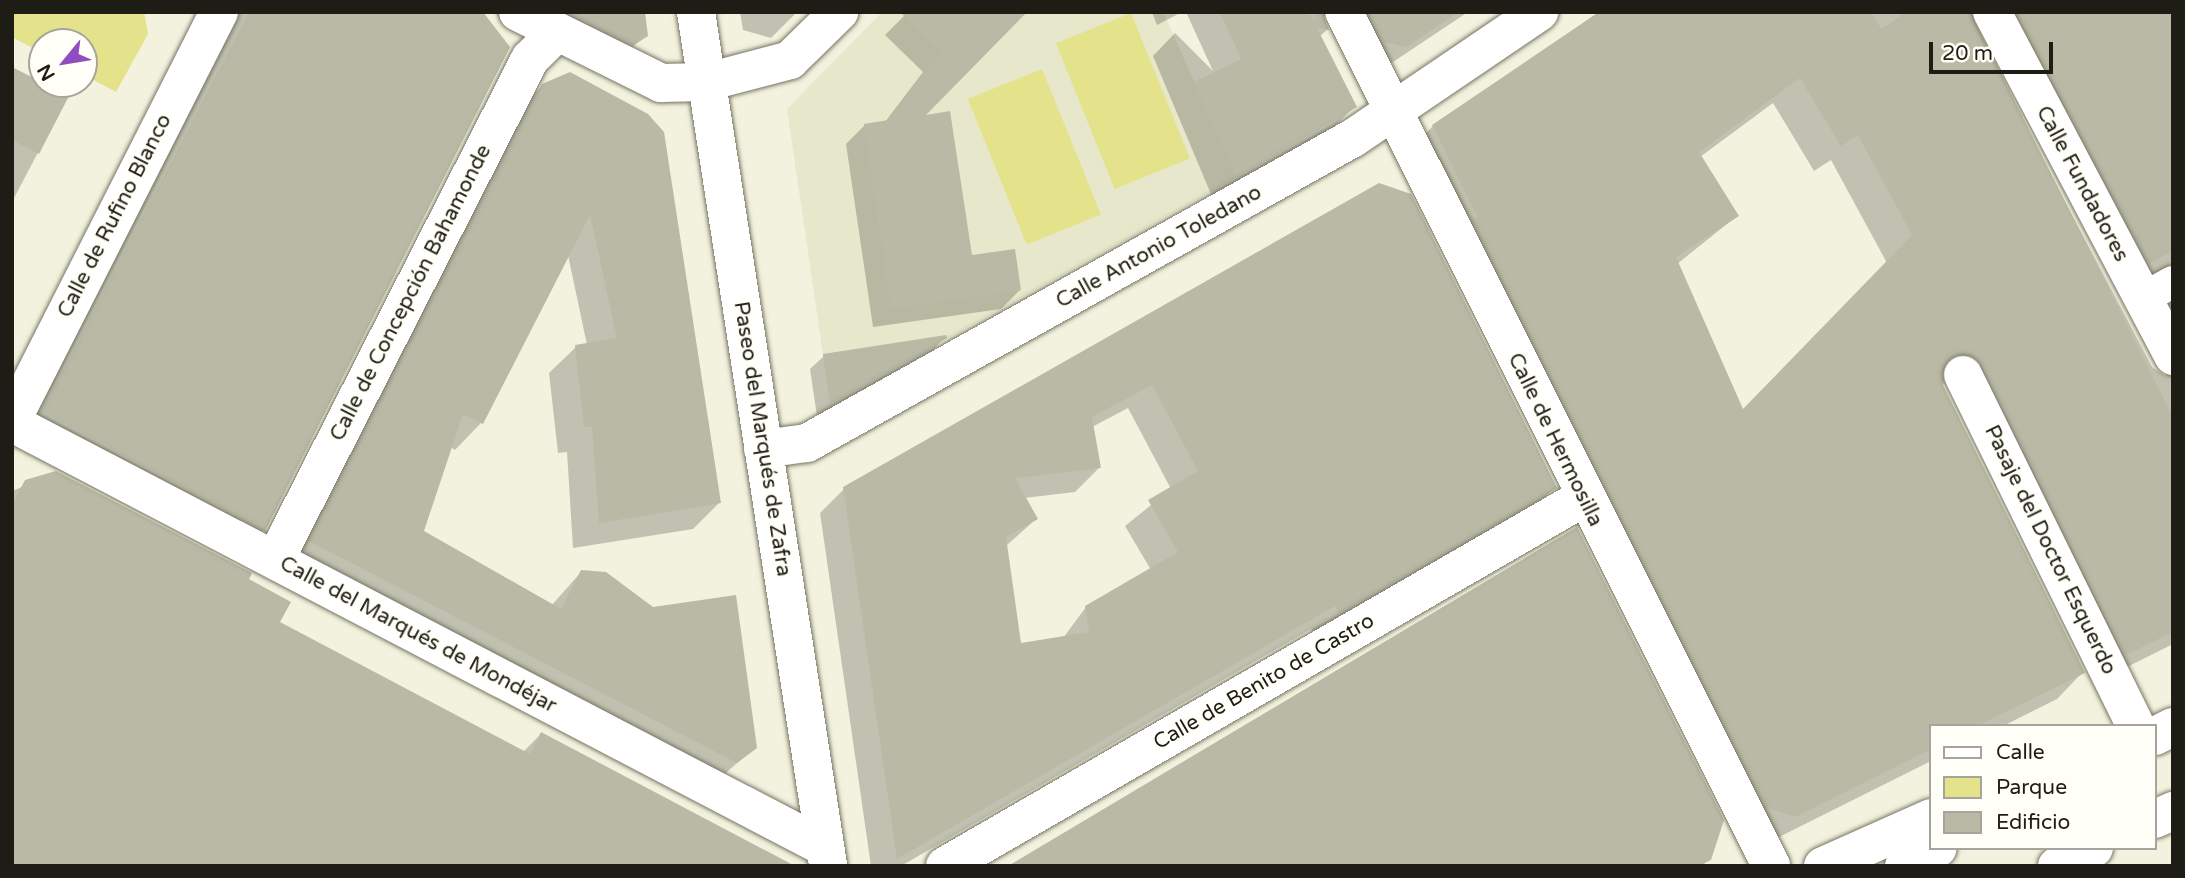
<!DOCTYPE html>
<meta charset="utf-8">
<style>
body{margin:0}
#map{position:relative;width:2185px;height:878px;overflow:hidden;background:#f2f2de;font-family:"Varela Round",sans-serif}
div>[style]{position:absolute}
.built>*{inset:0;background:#e7e7cb}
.green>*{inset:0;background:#e4e28a;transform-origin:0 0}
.shadow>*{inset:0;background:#0003}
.building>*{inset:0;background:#b9b9a5}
.roads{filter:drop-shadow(0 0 2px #757563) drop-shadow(0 0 2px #757563)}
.pedestrian>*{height:32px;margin:-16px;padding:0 16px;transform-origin:16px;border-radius:16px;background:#fff}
.minor>*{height:38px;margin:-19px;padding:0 19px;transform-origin:19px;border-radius:19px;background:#fff}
.primary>*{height:38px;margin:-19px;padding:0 19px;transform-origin:19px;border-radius:19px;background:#fff}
span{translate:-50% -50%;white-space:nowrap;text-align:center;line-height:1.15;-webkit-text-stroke:6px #fffff7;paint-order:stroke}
.street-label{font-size:21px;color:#1d1d16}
.frame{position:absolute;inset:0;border:14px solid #1d1d16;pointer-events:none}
.legend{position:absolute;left:1929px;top:724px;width:228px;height:126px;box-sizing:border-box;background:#fffff7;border:2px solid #a5a59d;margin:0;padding:9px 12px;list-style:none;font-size:21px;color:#1d1d16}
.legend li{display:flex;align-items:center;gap:14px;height:35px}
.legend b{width:35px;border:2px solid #a5a59d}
.north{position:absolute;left:28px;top:28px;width:70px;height:70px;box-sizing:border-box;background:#fffff7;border:2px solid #a5a59d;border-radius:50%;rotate:240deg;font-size:19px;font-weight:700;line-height:28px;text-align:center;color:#1d1d16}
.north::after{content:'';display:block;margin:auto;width:24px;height:32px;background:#904cc1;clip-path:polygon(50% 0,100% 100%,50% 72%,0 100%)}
.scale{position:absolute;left:1929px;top:42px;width:124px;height:32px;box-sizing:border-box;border:4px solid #1d1d16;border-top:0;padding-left:9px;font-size:21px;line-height:24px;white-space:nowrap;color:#1d1d16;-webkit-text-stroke:5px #fffff7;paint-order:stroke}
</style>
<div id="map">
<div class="built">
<i style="clip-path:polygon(882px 12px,1163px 12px,1237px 177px,839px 399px,829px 395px,787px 109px)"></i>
</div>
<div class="green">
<i style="clip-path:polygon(12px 12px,144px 12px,148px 34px,116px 92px,84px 75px,84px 42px,42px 42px,42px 53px,12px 37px)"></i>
<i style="left:1131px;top:13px;width:157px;height:81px;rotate:68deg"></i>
<i style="left:1042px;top:69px;width:157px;height:80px;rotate:68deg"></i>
</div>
<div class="shadow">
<i style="clip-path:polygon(237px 12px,481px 12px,264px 530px,238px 556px,16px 438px)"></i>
<i style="clip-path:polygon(492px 12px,643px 12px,646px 35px,606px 71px)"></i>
<i style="clip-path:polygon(740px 12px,797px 12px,771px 38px,743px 30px)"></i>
<i style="clip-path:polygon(908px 12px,1024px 12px,921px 117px,970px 257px,1020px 290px,1001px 309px,873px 327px,846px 144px,865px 125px,885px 122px,923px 72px,885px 35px)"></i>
<i style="clip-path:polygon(1152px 12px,1182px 12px,1157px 25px)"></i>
<i style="clip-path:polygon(1186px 12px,1468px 12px,1381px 70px,1333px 17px,1322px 16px,1327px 30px,1319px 37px,1354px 107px,1331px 130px,1213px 199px,1153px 56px,1175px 33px,1213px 71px)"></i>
<i style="clip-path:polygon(evenodd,1599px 12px,2173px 12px,2173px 644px,2099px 681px,1956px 392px,1939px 380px,2083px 672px,2057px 699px,2003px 726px,1931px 726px,1931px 761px,1767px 843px,1406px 153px,1433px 126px,1599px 12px,1968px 17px,1985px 28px,2167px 377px,2152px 367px,1968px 17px,1599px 12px,1773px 103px,1814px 171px,1831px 160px,1887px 263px,1742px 412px,1677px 264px,1737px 216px,1700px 157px,1773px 103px)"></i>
<i style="clip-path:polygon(12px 69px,67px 97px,12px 202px)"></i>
<i style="clip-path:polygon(543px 85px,719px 503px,693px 529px,573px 548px,567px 452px,558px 453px,549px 373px,576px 347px,587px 345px,568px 255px,481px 423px,455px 450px,450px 447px,421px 532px,551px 606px,582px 571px,755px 747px,709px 788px,285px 567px,516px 112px)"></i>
<i style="clip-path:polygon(evenodd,1380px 185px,1555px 487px,1531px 511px,1315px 636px,1311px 629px,901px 866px,871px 866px,820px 513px,844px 489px,1380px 185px,1128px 408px,1171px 489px,1125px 526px,1151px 570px,1086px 607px,1063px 638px,1020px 645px,1006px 546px,1036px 519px,1024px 498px,1075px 492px,1099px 468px,1092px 427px,1128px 408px)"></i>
<i style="clip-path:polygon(945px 337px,932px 351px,817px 416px,810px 369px,824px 356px)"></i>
<i style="clip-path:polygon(56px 473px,246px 579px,278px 623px,523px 752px,541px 734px,773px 866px,12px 866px,12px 491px)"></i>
<i style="clip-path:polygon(1576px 529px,1709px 859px,1702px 866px,1012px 866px)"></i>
</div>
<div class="building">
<i style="clip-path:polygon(249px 12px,483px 12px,510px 47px,265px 531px,42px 411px)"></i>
<i style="clip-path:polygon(568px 12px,645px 12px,648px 36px,634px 45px)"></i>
<i style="clip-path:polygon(900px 12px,1027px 12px,926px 115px,950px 111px,972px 255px,1015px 249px,1021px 290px,891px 309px,864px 124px,889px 120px,941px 52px)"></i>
<i style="clip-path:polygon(1220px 12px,1309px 12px,1314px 21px,1315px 12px,1322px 12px,1329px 30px,1317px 28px,1357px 107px,1237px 177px,1194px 82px,1241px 59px)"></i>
<i style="clip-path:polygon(1369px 12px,1458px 12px,1406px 47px,1384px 42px)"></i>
<i style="clip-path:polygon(evenodd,1599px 12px,1871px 12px,1881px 29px,1906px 12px,1970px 12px,2173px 417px,2173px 632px,2126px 655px,1983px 365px,1975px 357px,1954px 355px,1945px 363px,1943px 385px,2085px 673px,1977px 726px,1931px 726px,1931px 749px,1795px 817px,1766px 807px,1470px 216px,1478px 218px,1432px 125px,1599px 12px,1800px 78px,1841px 146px,1858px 135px,1912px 235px,1743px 409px,1676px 257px,1739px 216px,1699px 152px,1800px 78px)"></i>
<i style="clip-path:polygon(2017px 12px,2173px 12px,2173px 251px,2149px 264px)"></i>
<i style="clip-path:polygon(12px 67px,69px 96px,39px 154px,12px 140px)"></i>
<i style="clip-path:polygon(570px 72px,648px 114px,664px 132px,721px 503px,599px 523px,592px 427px,584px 427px,575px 345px,617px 338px,590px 215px,483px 424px,463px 414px,424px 531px,561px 609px,581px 570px,606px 572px,653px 607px,736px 595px,757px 748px,737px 763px,309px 541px,542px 84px)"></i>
<i style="clip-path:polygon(evenodd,1379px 183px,1411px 194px,1557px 488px,1339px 613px,1335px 606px,897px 859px,843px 487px,1379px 183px,1152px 385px,1198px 471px,1148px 500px,1178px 552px,1085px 606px,1089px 632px,1021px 643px,1006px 537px,1038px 519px,1015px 478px,1101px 468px,1092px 417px,1152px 385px)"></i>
<i style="clip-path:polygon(946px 335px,947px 338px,830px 404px,823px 354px)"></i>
<i style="clip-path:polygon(56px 471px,252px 573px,249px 579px,291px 602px,280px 622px,530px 754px,541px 732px,795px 866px,12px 866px,12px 505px,25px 480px)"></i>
<i style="clip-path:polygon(1577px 527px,1724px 820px,1711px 860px,1698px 866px,1008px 866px)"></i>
</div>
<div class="roads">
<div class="pedestrian">
<i style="left:2142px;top:299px;width:35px;rotate:-29deg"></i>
</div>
<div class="minor">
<i style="left:518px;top:12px;width:160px;rotate:26.4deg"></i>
<i style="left:661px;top:83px;width:46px;rotate:-1.2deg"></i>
<i style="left:707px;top:82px;width:86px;rotate:-14.8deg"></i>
<i style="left:790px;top:60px;width:69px;rotate:-44.4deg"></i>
<i style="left:696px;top:12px;width:863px;rotate:81.2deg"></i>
<i style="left:1344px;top:12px;width:955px;rotate:63.43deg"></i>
<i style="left:1992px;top:12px;width:389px;rotate:62.2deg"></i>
<i style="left:1963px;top:375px;width:391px;rotate:63.8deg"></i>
<i style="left:12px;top:420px;width:458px;rotate:-63.1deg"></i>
<i style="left:12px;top:423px;width:916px;rotate:27.57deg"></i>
<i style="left:763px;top:449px;width:44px;rotate:-7.8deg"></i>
<i style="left:807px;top:443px;width:625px;rotate:-29.19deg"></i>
<i style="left:1353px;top:138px;width:225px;rotate:-34.1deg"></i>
<i style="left:275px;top:560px;width:562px;rotate:-63.02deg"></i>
<i style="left:530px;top:59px;width:38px;rotate:-45deg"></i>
<i style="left:945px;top:866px;width:737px;rotate:-29.98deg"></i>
</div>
<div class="primary">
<i style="left:2155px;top:736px;width:20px;rotate:-27deg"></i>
<i style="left:2155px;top:819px;width:20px;rotate:-24deg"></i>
<i style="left:1823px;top:866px;width:118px;rotate:-24deg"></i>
<i style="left:1904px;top:866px;width:38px;rotate:-28deg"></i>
<i style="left:2057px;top:866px;width:41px;rotate:-25.9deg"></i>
</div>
</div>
<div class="street-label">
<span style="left:2082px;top:184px;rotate:62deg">Calle Fundadores</span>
<span style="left:115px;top:216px;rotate:-63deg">Calle de Rufino Blanco</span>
<span style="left:1159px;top:247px;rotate:-29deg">Calle Antonio Toledano</span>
<span style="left:411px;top:293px;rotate:-63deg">Calle de Concepción Bahamonde</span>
<span style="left:762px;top:439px;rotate:81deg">Paseo del Marqués de Zafra</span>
<span style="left:1555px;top:440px;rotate:64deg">Calle de Hermosilla</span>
<span style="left:2050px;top:550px;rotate:64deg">Pasaje del Doctor Esquerdo</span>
<span style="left:418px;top:635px;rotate:28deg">Calle del Marqués de Mondéjar</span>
<span style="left:1264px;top:682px;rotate:-30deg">Calle de Benito de Castro</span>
</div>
<div class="frame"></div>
<ul class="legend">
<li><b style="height:9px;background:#fff"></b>Calle</li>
<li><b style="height:19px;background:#e4e28a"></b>Parque</li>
<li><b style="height:19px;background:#b9b9a5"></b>Edificio</li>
</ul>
<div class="north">N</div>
<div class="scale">20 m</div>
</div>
